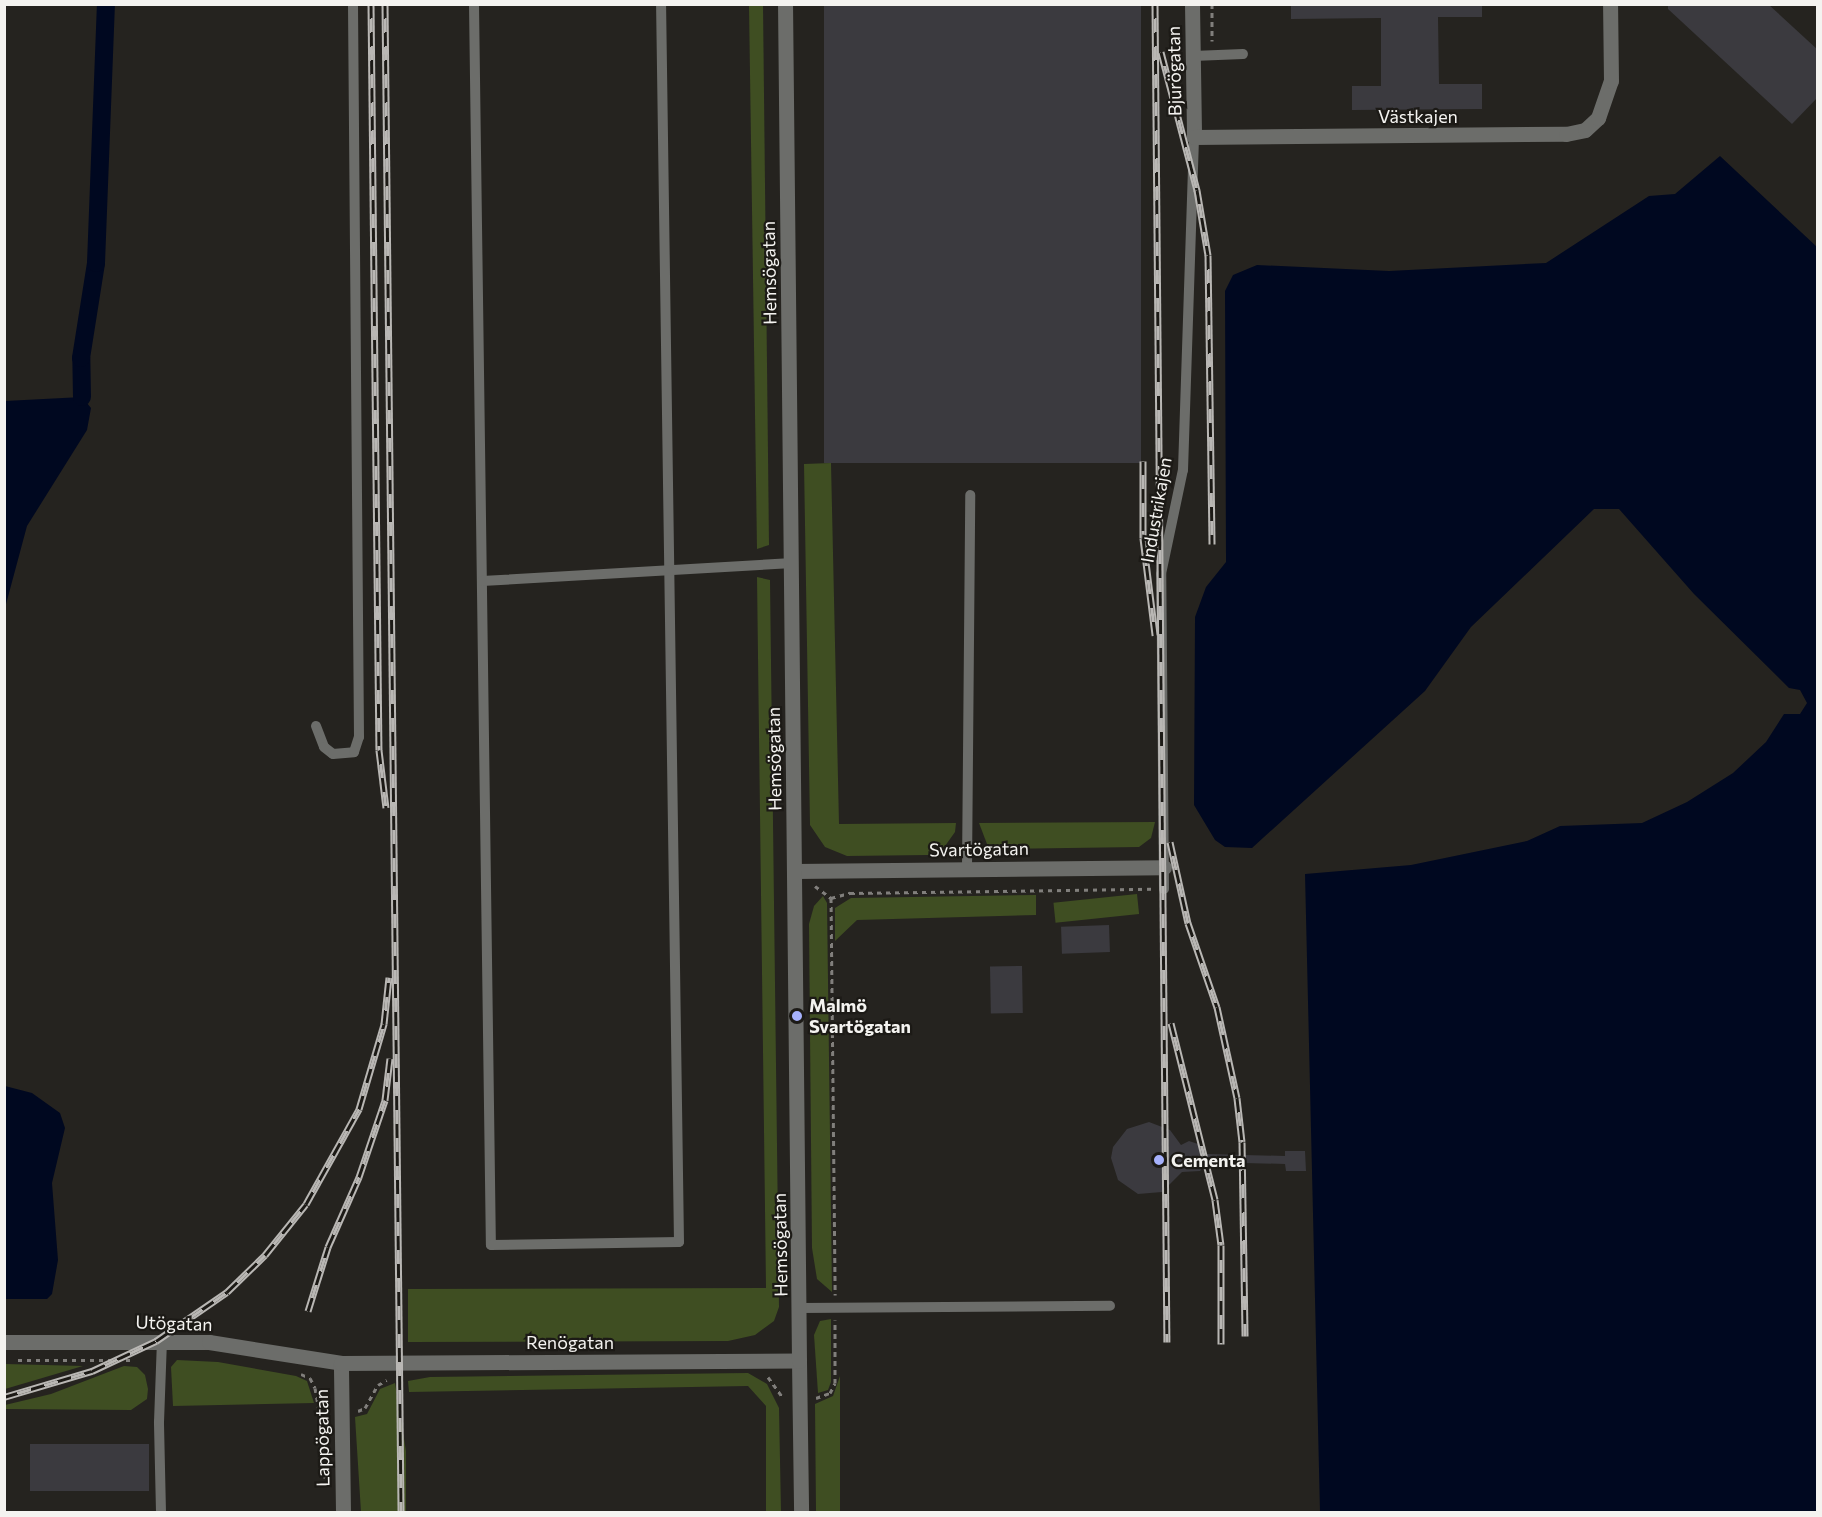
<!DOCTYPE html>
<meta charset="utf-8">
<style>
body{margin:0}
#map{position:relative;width:1822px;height:1517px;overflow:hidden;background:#25231f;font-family:Commissioner,sans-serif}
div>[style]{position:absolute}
.green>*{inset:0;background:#3f4e22;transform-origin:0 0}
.water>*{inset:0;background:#000820}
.canal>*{height:18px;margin:-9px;padding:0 9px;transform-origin:9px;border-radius:9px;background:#000820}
.building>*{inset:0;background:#3b3a3f;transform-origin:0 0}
.path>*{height:3px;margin-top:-1.5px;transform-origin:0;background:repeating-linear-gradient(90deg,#817f7c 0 4.5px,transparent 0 9px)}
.service>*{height:10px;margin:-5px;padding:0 5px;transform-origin:5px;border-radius:5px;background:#6c6d6a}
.minor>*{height:15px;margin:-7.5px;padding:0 7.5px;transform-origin:7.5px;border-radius:7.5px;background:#6c6d6a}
.tertiary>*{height:15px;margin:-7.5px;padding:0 7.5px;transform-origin:7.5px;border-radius:7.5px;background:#6c6d6a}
.rail>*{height:7px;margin-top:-3.5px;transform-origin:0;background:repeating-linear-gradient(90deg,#1c1a16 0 14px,#b9b7b4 0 28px);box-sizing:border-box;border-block:2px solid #b9b7b4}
.dots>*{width:16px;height:16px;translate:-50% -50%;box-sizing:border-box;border:3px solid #1c1a16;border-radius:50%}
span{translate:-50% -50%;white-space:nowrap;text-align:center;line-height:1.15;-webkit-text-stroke:4.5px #1c1a16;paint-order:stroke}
.street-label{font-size:18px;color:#f4f3f0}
.poi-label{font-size:18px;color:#f4f3f0;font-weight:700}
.left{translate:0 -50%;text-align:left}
.frame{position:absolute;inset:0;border:6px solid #f4f3f0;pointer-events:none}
</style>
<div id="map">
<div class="green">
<i style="clip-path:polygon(749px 5px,763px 5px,769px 545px,757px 549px)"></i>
<i style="clip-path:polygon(831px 463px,839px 824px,956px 823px,955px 832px,945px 846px,928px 855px,847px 856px,825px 847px,810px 825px,804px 464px)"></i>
<i style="clip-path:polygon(757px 577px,770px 580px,779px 1307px,774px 1321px,755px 1335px,728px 1341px,408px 1342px,408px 1289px,766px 1288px)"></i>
<i style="clip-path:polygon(1155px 822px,1151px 838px,1139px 847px,1002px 849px,987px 844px,979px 823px)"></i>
<i style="left:1137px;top:894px;width:20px;height:84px;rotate:84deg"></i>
<i style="clip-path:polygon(1036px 895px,1036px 915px,857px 920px,835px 941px,835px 908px,851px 898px)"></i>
<i style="clip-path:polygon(823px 896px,827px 903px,832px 1292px,817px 1279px,812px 1248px,809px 924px,814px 906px)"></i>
<i style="clip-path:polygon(831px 1319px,831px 1382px,828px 1390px,818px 1393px,814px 1335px,820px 1321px)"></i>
<i style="clip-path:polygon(177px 1360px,218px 1362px,296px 1376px,307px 1381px,314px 1403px,173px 1406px,171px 1367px)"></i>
<i style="clip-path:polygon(5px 1364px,83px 1366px,5px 1389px)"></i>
<i style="clip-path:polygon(124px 1366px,137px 1367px,145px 1375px,148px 1389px,147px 1399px,131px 1410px,5px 1409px,5px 1405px,51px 1394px)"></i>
<i style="clip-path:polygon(748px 1373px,767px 1384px,779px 1408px,781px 1512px,766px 1512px,766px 1406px,748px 1386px,409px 1392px,408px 1381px,430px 1377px)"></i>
<i style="clip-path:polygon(840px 1376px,840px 1512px,816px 1512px,815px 1404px,833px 1396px)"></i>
<i style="clip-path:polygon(395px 1383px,406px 1451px,406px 1512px,361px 1512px,355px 1417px,367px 1414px,380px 1389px)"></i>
</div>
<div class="water">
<i style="clip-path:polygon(1720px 156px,1817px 247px,1817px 1512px,1320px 1512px,1305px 874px,1411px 865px,1527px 841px,1560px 826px,1642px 823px,1687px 802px,1733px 773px,1766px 742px,1784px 714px,1800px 714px,1807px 703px,1800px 690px,1789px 688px,1694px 594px,1619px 509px,1594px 509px,1471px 627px,1425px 691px,1252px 848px,1225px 847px,1215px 840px,1194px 805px,1195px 617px,1206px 587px,1226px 562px,1225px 291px,1233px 275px,1257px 265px,1389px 271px,1546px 263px,1649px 196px,1675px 194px)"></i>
<i style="clip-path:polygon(82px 397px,91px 408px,87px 430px,27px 526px,5px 608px,5px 401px)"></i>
<i style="clip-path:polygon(5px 1086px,32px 1093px,60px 1113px,65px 1128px,52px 1183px,58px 1260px,52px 1294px,47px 1299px,5px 1299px)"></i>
</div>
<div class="canal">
<i style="left:82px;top:397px;width:39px;rotate:-91deg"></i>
<i style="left:81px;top:358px;width:96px;rotate:-81deg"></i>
<i style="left:96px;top:263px;width:259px;rotate:-87.8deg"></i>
</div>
<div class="building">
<i style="left:824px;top:4px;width:317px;height:459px"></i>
<i style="clip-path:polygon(1291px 4px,1482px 4px,1482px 17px,1438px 17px,1439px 84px,1482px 84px,1482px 109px,1352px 110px,1352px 86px,1381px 86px,1381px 18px,1291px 19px)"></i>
<i style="clip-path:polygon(1668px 4px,1768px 4px,1818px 50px,1818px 97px,1792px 124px,1668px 9px)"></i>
<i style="left:1109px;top:925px;width:27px;height:48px;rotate:88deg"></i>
<i style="left:1022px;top:966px;width:47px;height:32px;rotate:89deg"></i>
<i style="clip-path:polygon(1149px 1122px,1170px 1130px,1181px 1145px,1189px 1141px,1201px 1145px,1207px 1154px,1285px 1156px,1285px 1151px,1305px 1151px,1306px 1171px,1286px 1171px,1285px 1164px,1207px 1162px,1200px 1171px,1182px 1172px,1162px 1192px,1138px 1194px,1118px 1180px,1111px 1158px,1113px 1147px,1127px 1129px)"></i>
<i style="left:30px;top:1444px;width:119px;height:47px"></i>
</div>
<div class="path">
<i style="left:1212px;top:4px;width:37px;rotate:90deg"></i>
<i style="left:815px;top:886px;width:20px;rotate:37deg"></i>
<i style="left:831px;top:898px;width:397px;rotate:89.4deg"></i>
<i style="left:831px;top:898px;width:20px;rotate:-15deg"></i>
<i style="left:850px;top:893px;width:302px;rotate:-0.8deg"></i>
<i style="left:18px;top:1360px;width:113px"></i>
<i style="left:301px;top:1374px;width:10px;rotate:24deg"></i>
<i style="left:310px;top:1378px;width:11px;rotate:63deg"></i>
<i style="left:315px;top:1388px;width:23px;rotate:80deg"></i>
<i style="left:768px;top:1377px;width:26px;rotate:54deg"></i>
<i style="left:816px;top:1398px;width:15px;rotate:-20deg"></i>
<i style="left:830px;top:1393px;width:11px;rotate:-63deg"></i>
<i style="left:835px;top:1383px;width:63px;rotate:-90deg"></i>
<i style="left:358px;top:1411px;width:8px;rotate:-23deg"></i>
<i style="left:365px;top:1408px;width:26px;rotate:-61deg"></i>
<i style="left:378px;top:1385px;width:10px;rotate:-29deg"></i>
<i style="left:325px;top:1478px;width:66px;rotate:-95.2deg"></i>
<i style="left:319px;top:1412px;width:9px"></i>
</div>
<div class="service">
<i style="left:474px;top:4px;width:1241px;rotate:89.22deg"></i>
<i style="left:491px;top:1245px;width:188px;rotate:-0.9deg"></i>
<i style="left:679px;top:1242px;width:1238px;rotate:-90.83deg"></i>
<i style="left:1193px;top:56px;width:50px;rotate:-2.3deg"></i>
<i style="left:482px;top:581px;width:311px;rotate:-3.3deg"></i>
<i style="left:316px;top:726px;width:22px;rotate:69deg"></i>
<i style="left:324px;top:747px;width:11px;rotate:38deg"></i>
<i style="left:333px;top:754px;width:21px;rotate:-5deg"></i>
<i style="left:354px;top:752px;width:16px;rotate:-72deg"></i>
<i style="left:359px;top:737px;width:733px;rotate:-90.47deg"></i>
<i style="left:967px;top:869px;width:374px;rotate:-89.5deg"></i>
<i style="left:1164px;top:889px;width:315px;rotate:-90.5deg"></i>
<i style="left:1161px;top:574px;width:106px;rotate:-78.1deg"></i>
<i style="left:1183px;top:470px;width:333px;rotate:-88.1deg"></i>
<i style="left:800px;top:1308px;width:310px;rotate:-0.4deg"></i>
<i style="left:161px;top:1512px;width:90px;rotate:-91.3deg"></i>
<i style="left:159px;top:1422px;width:81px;rotate:-87.9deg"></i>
</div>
<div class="minor">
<i style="left:1192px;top:4px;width:133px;rotate:89.1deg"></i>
<i style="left:1194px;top:137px;width:372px;rotate:-0.5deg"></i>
<i style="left:1566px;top:134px;width:19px;rotate:-12deg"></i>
<i style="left:1585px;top:130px;width:18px;rotate:-43deg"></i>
<i style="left:1598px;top:118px;width:39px;rotate:-71deg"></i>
<i style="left:1611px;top:81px;width:77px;rotate:-90.7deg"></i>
<i style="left:795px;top:871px;width:369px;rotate:-0.6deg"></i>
<i style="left:4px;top:1342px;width:205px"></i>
<i style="left:209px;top:1342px;width:134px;rotate:9deg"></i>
<i style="left:799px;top:1361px;width:151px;rotate:89.2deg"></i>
</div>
<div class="tertiary">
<i style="left:343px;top:1512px;width:149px;rotate:-90.8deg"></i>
<i style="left:341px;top:1363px;width:458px;rotate:-0.3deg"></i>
<i style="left:799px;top:1361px;width:1357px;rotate:-90.59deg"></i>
</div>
<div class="rail">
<i style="left:371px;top:4px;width:746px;rotate:89.39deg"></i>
<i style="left:379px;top:750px;width:58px;rotate:83.1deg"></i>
<i style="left:385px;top:4px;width:1508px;rotate:89.39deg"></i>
<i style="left:1155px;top:4px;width:1338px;rotate:89.49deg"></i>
<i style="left:1161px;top:52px;width:143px;rotate:75.4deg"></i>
<i style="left:1197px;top:190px;width:66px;rotate:80.4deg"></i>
<i style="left:1208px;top:255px;width:289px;rotate:89.2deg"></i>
<i style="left:1143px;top:461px;width:77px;rotate:90deg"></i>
<i style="left:1143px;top:538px;width:98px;rotate:82.9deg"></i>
<i style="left:1170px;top:842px;width:83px;rotate:77.5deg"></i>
<i style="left:1188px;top:923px;width:89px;rotate:71deg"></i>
<i style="left:1217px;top:1007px;width:93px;rotate:77.6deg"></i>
<i style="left:1237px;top:1098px;width:44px;rotate:83.5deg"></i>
<i style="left:1242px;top:1142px;width:194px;rotate:89.1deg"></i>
<i style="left:1171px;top:1023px;width:182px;rotate:76deg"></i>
<i style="left:1215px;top:1200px;width:45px;rotate:82.4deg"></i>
<i style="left:1221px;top:1245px;width:99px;rotate:90deg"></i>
<i style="left:308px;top:1311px;width:67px;rotate:-72.6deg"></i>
<i style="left:328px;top:1247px;width:77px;rotate:-66.1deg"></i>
<i style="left:359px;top:1177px;width:81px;rotate:-71.3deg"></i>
<i style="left:385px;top:1100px;width:42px;rotate:-83.2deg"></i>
<i style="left:4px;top:1397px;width:92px;rotate:-16.5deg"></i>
<i style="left:92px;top:1371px;width:71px;rotate:-25.1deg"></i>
<i style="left:156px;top:1341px;width:86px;rotate:-34.6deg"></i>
<i style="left:227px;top:1292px;width:53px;rotate:-44.2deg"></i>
<i style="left:265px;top:1255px;width:65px;rotate:-51.2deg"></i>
<i style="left:306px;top:1204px;width:109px;rotate:-60.8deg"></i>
<i style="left:359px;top:1109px;width:89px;rotate:-73.6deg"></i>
<i style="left:384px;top:1024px;width:47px;rotate:-83.9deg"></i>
</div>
<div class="dots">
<i style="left:797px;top:1016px;background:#a6b1fc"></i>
<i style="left:1159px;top:1160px;background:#a6b1fc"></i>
</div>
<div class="street-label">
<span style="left:1174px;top:71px;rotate:-91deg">Bjurögatan</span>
<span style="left:1418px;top:116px">Västkajen</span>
<span style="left:769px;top:273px;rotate:-91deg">Hemsögatan</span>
<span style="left:1156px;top:510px;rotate:-80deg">Industrikajen</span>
<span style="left:774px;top:759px;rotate:-91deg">Hemsögatan</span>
<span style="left:979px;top:849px;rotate:-1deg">Svartögatan</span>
<span style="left:780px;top:1245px;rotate:-91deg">Hemsögatan</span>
<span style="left:174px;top:1323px;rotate:2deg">Utögatan</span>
<span style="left:570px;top:1342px">Renögatan</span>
<span style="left:322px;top:1438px;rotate:-91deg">Lappögatan</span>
</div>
<div class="poi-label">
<span class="left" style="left:809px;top:1016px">Malmö<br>Svartögatan</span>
<span class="left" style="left:1171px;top:1160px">Cementa</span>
</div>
<div class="frame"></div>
</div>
